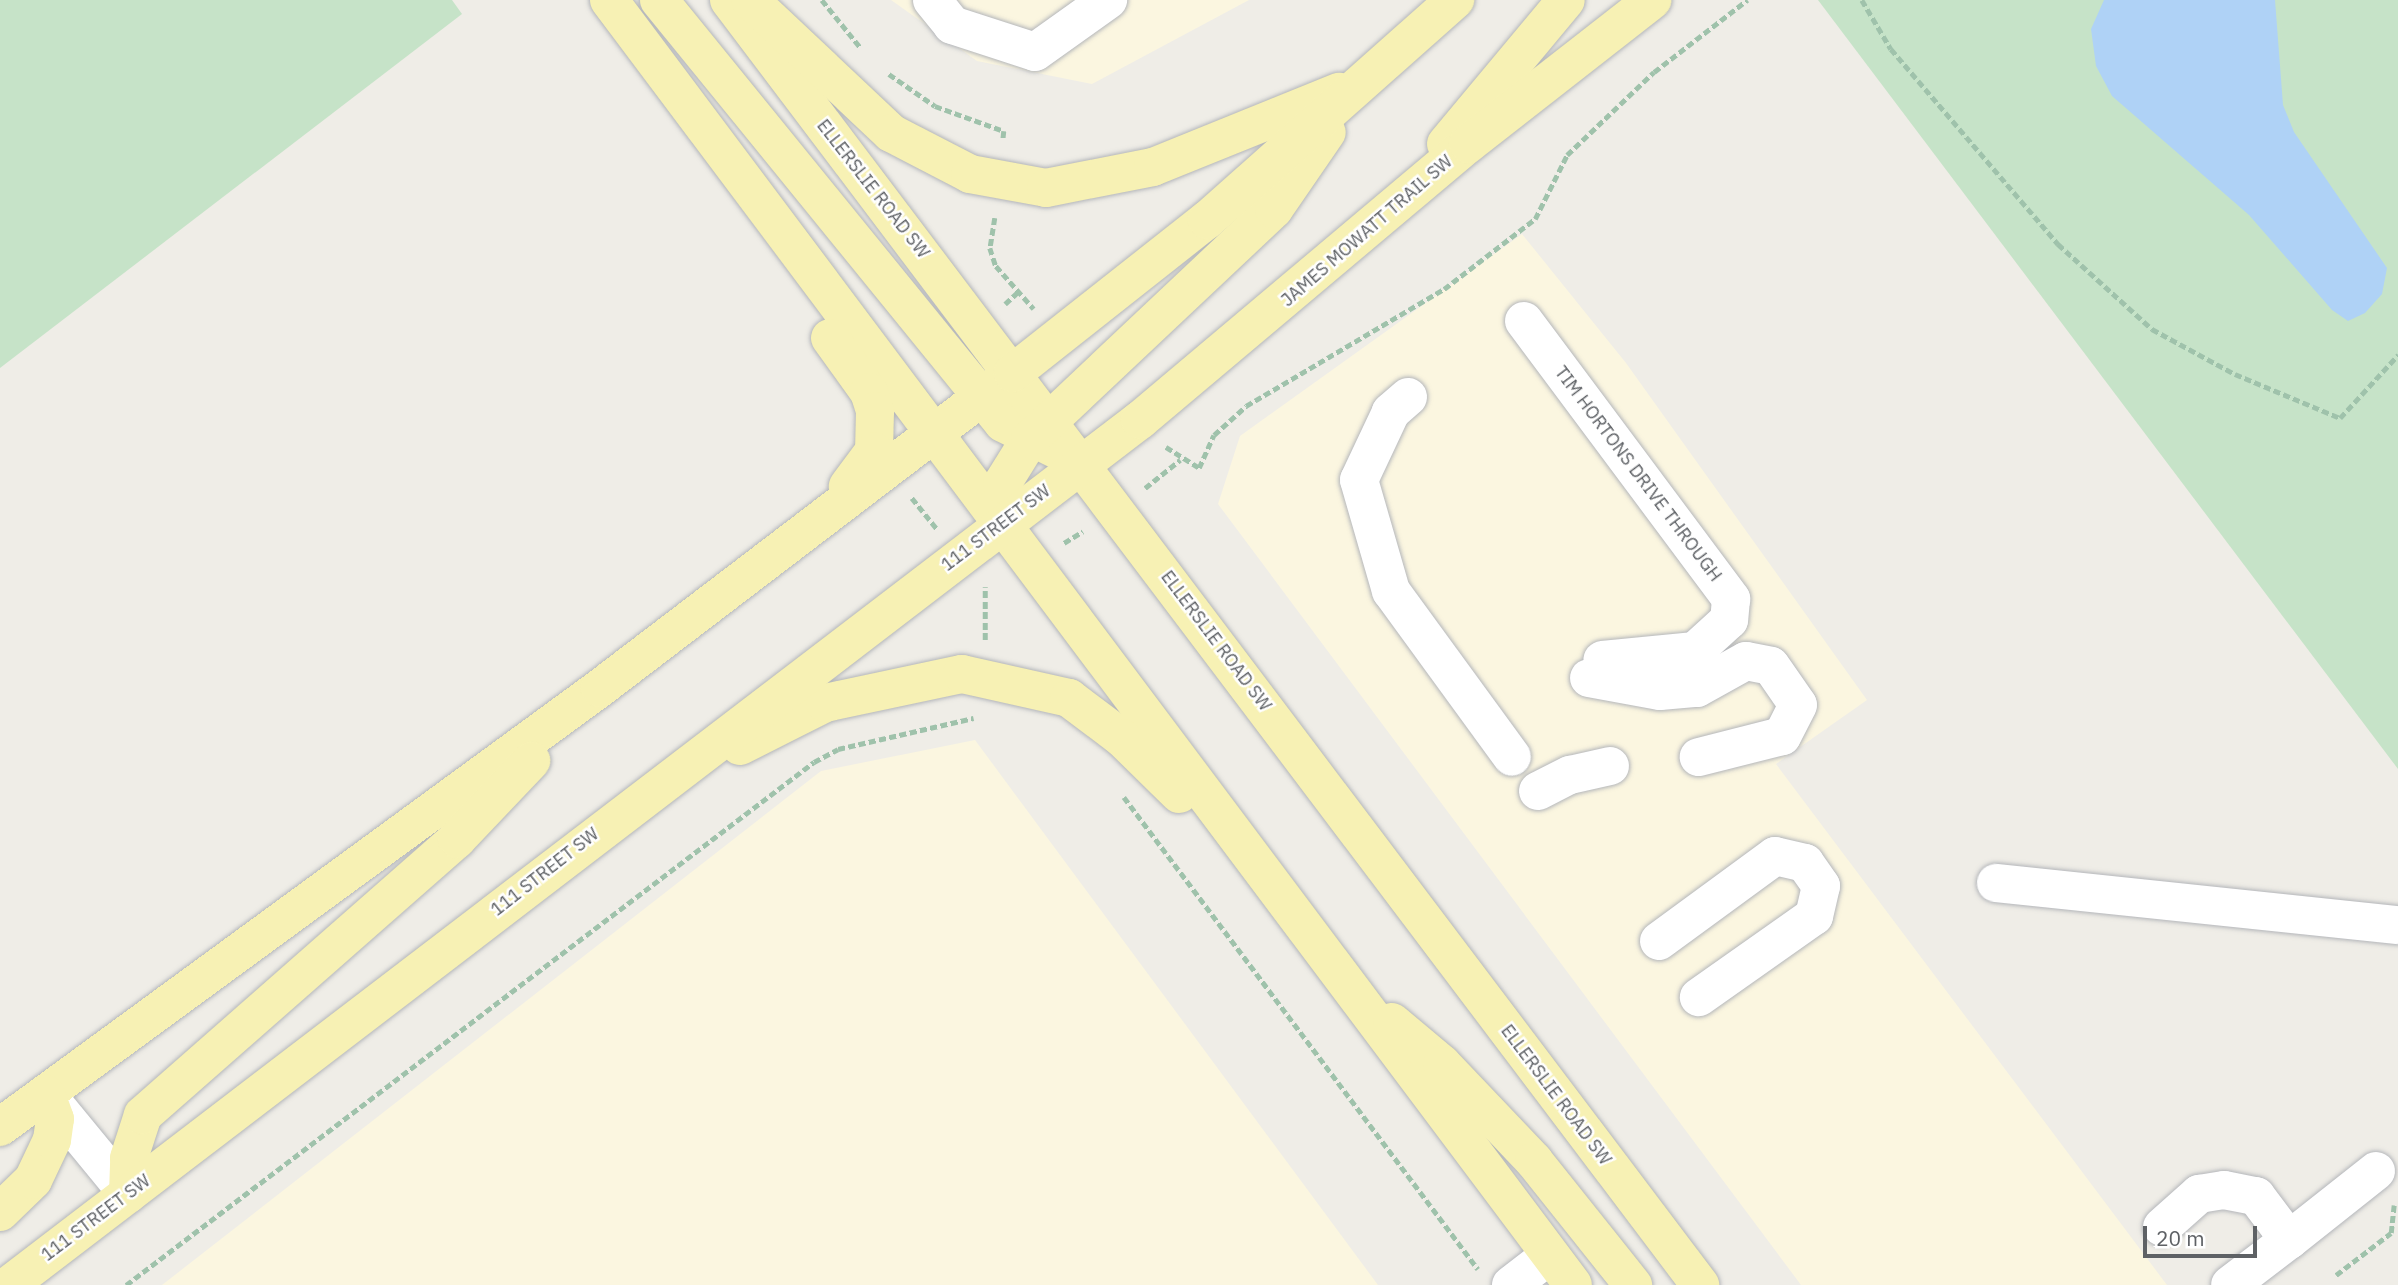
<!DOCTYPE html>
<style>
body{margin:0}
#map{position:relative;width:2398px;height:1285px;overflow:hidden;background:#efede7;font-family:"IBM Plex Sans",sans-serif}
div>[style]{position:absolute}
.commercial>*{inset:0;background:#fbf6e0}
.green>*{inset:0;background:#c6e3c8}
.water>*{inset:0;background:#afd2f6}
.path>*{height:4.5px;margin-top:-2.25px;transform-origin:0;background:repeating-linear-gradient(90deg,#9fc2ab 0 7px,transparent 0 10.5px)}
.roads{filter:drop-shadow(0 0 2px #b4b6ba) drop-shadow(0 0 2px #b4b6ba)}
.minor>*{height:38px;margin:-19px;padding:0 19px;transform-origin:19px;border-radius:19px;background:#fff}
.major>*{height:38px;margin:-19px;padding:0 19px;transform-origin:19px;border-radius:19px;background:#f7f1b4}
span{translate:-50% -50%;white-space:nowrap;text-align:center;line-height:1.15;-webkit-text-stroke:5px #fff;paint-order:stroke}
.street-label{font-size:18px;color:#5e6165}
.scale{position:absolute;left:2143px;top:1226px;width:114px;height:32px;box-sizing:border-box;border:4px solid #5e6165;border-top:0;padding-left:9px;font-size:21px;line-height:24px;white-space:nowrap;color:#5e6165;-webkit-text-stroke:5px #fff;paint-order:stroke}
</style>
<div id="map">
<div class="commercial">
<i style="clip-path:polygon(891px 0,1249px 0,1092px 84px,977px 61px)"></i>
<i style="clip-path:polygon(1522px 234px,1626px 363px,1867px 700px,1776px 764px,2167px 1285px,1801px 1285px,1218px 504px,1240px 436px)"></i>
<i style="clip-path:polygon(975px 740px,1378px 1285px,162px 1285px,821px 771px)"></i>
</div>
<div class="green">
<i style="clip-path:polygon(0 0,452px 0,462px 14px,0 368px)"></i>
<i style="clip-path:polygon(1818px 0,2398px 0,2398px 769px)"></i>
</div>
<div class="water">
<i style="clip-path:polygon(2104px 0,2275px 0,2283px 105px,2294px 132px,2387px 268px,2382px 294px,2365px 313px,2348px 321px,2332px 310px,2249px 215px,2112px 96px,2096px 66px,2091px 29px)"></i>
</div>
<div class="path">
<i style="left:822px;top:0;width:60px;rotate:51deg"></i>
<i style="left:1862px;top:0;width:57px;rotate:59.4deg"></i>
<i style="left:1891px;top:49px;width:257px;rotate:49.4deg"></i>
<i style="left:2058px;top:244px;width:127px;rotate:42.1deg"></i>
<i style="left:2152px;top:329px;width:94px;rotate:28.5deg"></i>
<i style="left:2235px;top:374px;width:114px;rotate:22.7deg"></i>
<i style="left:2340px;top:418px;width:86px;rotate:-47.4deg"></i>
<i style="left:889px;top:74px;width:56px;rotate:34.8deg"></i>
<i style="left:935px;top:106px;width:73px;rotate:19.9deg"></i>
<i style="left:1004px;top:131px;width:9px;rotate:96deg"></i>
<i style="left:995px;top:218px;width:30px;rotate:99deg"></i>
<i style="left:990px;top:248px;width:19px;rotate:72deg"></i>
<i style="left:996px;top:266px;width:57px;rotate:48.5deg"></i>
<i style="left:1005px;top:304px;width:18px;rotate:-43deg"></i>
<i style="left:1166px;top:447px;width:39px;rotate:32deg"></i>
<i style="left:1199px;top:468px;width:36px;rotate:-66deg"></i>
<i style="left:1214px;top:435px;width:43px;rotate:-42.2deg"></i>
<i style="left:1246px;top:406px;width:230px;rotate:-30.6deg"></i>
<i style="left:1444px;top:289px;width:115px;rotate:-37.6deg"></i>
<i style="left:1535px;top:219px;width:72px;rotate:-63.4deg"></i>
<i style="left:1567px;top:155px;width:120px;rotate:-43.7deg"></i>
<i style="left:1654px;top:72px;width:118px;rotate:-37.7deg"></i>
<i style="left:1145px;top:488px;width:45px;rotate:-38.7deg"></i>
<i style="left:912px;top:498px;width:40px;rotate:51deg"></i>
<i style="left:1064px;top:543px;width:22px;rotate:-32deg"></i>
<i style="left:985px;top:640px;width:53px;rotate:-90deg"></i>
<i style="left:1124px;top:797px;width:590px;rotate:53.13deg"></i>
<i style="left:2336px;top:1275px;width:69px;rotate:-37.4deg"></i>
<i style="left:2391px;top:1233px;width:28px;rotate:-84deg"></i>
<i style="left:126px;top:1285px;width:864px;rotate:-37.24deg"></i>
<i style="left:814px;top:762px;width:27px;rotate:-28deg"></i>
<i style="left:838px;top:749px;width:139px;rotate:-12.9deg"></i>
</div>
<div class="roads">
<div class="minor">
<i style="left:932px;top:0;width:32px;rotate:51deg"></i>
<i style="left:952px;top:25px;width:87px;rotate:18deg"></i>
<i style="left:1035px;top:52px;width:90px;rotate:-35.5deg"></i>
<i style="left:1524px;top:321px;width:347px;rotate:53.3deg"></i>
<i style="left:1731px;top:599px;width:21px;rotate:95deg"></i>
<i style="left:1729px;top:620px;width:46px;rotate:137.6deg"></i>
<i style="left:1695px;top:651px;width:93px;rotate:174.5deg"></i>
<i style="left:1408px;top:397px;width:23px;rotate:139deg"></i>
<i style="left:1391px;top:412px;width:75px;rotate:115.2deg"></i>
<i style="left:1359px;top:480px;width:116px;rotate:73.9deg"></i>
<i style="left:1391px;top:591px;width:205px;rotate:53.9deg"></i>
<i style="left:1589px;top:678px;width:72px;rotate:10.4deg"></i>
<i style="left:1660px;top:691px;width:37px;rotate:-5deg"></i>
<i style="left:1697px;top:688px;width:56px;rotate:-28.9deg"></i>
<i style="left:1746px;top:661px;width:25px;rotate:11deg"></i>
<i style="left:1771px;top:666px;width:47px;rotate:55.3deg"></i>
<i style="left:1798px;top:705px;width:35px;rotate:117deg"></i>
<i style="left:1782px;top:736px;width:86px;rotate:165.8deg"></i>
<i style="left:1538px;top:791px;width:36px;rotate:-27deg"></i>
<i style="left:1570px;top:775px;width:41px;rotate:-12.7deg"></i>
<i style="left:1996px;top:883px;width:404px;rotate:6deg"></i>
<i style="left:1659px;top:941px;width:144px;rotate:-36.2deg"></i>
<i style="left:1775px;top:856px;width:31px;rotate:13deg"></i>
<i style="left:1805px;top:863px;width:28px;rotate:55deg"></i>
<i style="left:1821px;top:886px;width:31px;rotate:103deg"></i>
<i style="left:1814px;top:916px;width:141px;rotate:144.8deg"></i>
<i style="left:46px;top:1094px;width:129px;rotate:50.6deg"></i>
<i style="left:2162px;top:1227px;width:50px;rotate:-41.7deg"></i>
<i style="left:2199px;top:1194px;width:25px;rotate:-9deg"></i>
<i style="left:2224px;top:1190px;width:33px;rotate:11deg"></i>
<i style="left:2256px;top:1196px;width:55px;rotate:53.1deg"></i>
<i style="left:2289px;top:1240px;width:74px;rotate:142.7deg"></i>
<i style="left:2289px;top:1240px;width:111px;rotate:-38.4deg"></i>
<i style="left:1511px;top:1285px;width:49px;rotate:-37.6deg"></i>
</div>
<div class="major">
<i style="left:609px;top:0;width:1606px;rotate:53.12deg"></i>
<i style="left:659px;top:0;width:545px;rotate:50.88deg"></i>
<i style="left:1003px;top:423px;width:86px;rotate:26.3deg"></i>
<i style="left:729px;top:0;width:1611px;rotate:52.92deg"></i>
<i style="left:750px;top:0;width:194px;rotate:43.3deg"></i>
<i style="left:891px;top:133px;width:89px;rotate:27.4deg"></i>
<i style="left:970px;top:174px;width:77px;rotate:10.4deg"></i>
<i style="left:1046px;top:188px;width:109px;rotate:-11.1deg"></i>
<i style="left:1153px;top:167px;width:201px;rotate:-22deg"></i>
<i style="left:1446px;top:144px;width:187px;rotate:-50.2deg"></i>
<i style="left:830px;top:338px;width:67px;rotate:54.2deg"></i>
<i style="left:869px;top:392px;width:20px;rotate:72deg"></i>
<i style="left:875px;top:411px;width:40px;rotate:91.4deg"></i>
<i style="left:874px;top:451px;width:44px;rotate:126.6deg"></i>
<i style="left:1002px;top:524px;width:40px;rotate:-90deg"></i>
<i style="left:1002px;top:484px;width:53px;rotate:-58.1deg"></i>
<i style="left:1030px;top:439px;width:335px;rotate:-43.3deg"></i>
<i style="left:1274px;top:209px;width:93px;rotate:-55.5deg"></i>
<i style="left:740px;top:746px;width:95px;rotate:-26.8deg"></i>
<i style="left:825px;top:703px;width:140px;rotate:-12deg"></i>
<i style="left:962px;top:674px;width:110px;rotate:12.6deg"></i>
<i style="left:1069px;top:698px;width:66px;rotate:37deg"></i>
<i style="left:1122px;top:738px;width:80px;rotate:44.5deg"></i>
<i style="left:1392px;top:1022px;width:65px;rotate:40deg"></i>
<i style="left:1442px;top:1064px;width:134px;rotate:46.5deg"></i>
<i style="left:1534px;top:1161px;width:159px;rotate:51.4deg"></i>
<i style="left:0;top:1127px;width:743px;rotate:-36.19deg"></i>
<i style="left:600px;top:688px;width:519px;rotate:-37.33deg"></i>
<i style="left:1013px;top:373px;width:247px;rotate:-38.3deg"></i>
<i style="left:1207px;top:220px;width:332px;rotate:-41.6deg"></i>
<i style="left:128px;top:1194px;width:36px;rotate:-88deg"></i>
<i style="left:129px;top:1158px;width:45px;rotate:-72deg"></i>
<i style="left:143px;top:1115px;width:418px;rotate:-41.3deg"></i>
<i style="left:457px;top:839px;width:108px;rotate:-46.5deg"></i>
<i style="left:0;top:1212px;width:46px;rotate:-44.1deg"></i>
<i style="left:33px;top:1180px;width:44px;rotate:-64.6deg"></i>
<i style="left:52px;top:1140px;width:21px;rotate:-82deg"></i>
<i style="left:55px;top:1119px;width:27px;rotate:-110deg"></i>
<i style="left:9px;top:1285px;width:1424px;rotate:-37.41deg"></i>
<i style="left:1140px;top:420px;width:429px;rotate:-40.1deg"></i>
<i style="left:1468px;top:144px;width:234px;rotate:-38deg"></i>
</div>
</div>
<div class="street-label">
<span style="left:873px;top:189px;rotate:52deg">ELLERSLIE ROAD SW</span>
<span style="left:1367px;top:231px;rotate:-41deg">JAMES MOWATT TRAIL SW</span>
<span style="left:1638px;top:474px;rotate:53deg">TIM HORTONS DRIVE THROUGH</span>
<span style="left:996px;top:528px;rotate:-37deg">111 STREET SW</span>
<span style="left:1216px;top:641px;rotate:53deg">ELLERSLIE ROAD SW</span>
<span style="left:545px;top:872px;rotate:-38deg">111 STREET SW</span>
<span style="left:1556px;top:1095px;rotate:53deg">ELLERSLIE ROAD SW</span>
<span style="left:96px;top:1218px;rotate:-37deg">111 STREET SW</span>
</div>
<div class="scale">20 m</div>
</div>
